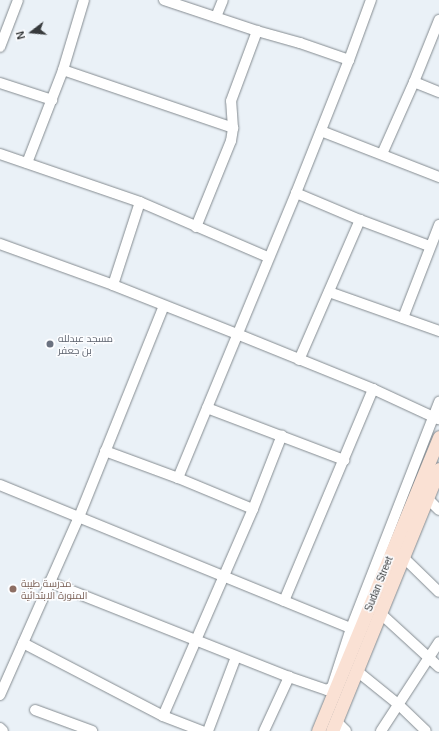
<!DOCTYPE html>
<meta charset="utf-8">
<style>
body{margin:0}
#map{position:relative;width:439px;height:731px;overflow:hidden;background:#eaf1f7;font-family:Helvetica,Cairo,sans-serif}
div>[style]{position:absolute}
.roads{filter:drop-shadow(0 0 1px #848b90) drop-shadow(0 0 1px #848b90)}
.minor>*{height:10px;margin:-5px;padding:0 5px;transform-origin:5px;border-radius:5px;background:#fff}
.major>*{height:13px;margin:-6.5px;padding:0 6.5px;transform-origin:6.5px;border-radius:6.5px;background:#fae1d4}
.dots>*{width:11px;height:11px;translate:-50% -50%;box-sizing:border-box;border:2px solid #fcfdff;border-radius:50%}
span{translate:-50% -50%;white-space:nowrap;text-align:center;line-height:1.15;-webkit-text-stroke:3px #fcfdff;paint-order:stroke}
.worship-label{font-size:10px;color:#5b616d}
.left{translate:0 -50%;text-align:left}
.education-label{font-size:10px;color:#785e54}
.street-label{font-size:10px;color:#373a3c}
.north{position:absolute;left:12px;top:12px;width:40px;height:40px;-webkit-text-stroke:3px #fcfdff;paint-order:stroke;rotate:254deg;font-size:11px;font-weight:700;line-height:16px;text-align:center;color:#373a3c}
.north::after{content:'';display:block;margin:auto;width:14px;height:18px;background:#373a3c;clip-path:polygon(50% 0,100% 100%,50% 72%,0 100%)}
</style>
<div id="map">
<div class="roads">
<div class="minor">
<i style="left:164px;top:0;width:98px;rotate:18.4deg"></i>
<i style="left:257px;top:31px;width:45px;rotate:15.6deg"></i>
<i style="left:300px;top:43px;width:52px;rotate:19.1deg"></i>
<i style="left:216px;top:17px;width:18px;rotate:-68deg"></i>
<i style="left:0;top:47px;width:50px;rotate:-69deg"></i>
<i style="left:63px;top:70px;width:180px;rotate:18.8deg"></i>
<i style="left:414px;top:82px;width:27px;rotate:22deg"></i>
<i style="left:0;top:83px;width:55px;rotate:18.1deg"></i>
<i style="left:321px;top:131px;width:127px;rotate:21.3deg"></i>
<i style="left:0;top:154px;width:148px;rotate:18.9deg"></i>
<i style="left:140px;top:202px;width:139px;rotate:23.3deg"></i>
<i style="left:382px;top:154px;width:79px;rotate:-66deg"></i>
<i style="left:414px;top:82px;width:67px;rotate:-68deg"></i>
<i style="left:27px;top:163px;width:100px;rotate:-68.8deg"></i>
<i style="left:63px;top:70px;width:73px;rotate:-73.3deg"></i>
<i style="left:296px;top:193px;width:69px;rotate:22.9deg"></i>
<i style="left:360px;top:220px;width:74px;rotate:20.6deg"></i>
<i style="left:196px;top:227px;width:93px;rotate:-67.9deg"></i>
<i style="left:231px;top:141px;width:13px;rotate:-81deg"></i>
<i style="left:233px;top:128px;width:27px;rotate:-94deg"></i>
<i style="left:231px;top:101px;width:75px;rotate:-69.6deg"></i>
<i style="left:0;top:244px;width:120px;rotate:19.9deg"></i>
<i style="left:113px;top:285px;width:133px;rotate:21.6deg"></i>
<i style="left:237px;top:334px;width:147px;rotate:22deg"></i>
<i style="left:373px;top:389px;width:72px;rotate:24.8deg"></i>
<i style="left:113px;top:285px;width:87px;rotate:-72deg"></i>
<i style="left:329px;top:292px;width:117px;rotate:19.5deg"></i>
<i style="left:403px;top:318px;width:100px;rotate:-68.8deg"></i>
<i style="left:299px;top:360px;width:153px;rotate:-66.5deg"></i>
<i style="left:207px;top:408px;width:147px;rotate:20.8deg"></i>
<i style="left:105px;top:451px;width:78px;rotate:20.3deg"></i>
<i style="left:178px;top:478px;width:81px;rotate:22.5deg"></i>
<i style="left:178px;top:478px;width:308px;rotate:-67.5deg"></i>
<i style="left:296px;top:193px;width:143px;rotate:-68.3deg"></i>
<i style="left:349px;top:60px;width:64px;rotate:-69.9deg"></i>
<i style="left:0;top:485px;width:386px;rotate:22.2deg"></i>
<i style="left:427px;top:498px;width:17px;rotate:45deg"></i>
<i style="left:403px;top:557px;width:50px;rotate:44.2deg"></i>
<i style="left:49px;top:582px;width:258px;rotate:21.6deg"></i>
<i style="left:289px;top:677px;width:40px;rotate:18.9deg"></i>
<i style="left:327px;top:690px;width:6px;rotate:-31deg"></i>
<i style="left:332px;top:687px;width:62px;rotate:-72.1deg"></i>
<i style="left:351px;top:628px;width:243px;rotate:-68.7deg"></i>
<i style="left:284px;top:601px;width:230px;rotate:-67.2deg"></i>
<i style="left:380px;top:613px;width:80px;rotate:42.5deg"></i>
<i style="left:23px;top:643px;width:158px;rotate:27.5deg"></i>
<i style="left:163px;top:716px;width:42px;rotate:21deg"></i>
<i style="left:357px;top:671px;width:54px;rotate:39deg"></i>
<i style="left:399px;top:705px;width:37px;rotate:44deg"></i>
<i style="left:0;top:695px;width:195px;rotate:-66.1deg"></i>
<i style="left:79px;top:517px;width:227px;rotate:-68.1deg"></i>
<i style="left:35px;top:710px;width:61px;rotate:20.2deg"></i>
<i style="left:163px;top:716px;width:226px;rotate:-66.5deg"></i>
<i style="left:253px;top:509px;width:79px;rotate:-68.6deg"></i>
<i style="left:336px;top:721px;width:14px;rotate:45deg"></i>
<i style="left:0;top:728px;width:4px;rotate:45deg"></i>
<i style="left:208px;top:731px;width:79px;rotate:-69.3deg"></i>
<i style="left:264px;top:731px;width:60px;rotate:-65.2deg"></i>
<i style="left:381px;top:731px;width:106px;rotate:-56.9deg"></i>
</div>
<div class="major">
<i style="left:318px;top:731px;width:318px;rotate:-67.6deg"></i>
<i style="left:332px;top:731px;width:283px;rotate:-67.8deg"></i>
</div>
</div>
<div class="dots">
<i style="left:50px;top:344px;background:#6b7280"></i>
<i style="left:13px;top:589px;background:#8d6e63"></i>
</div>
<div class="worship-label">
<span class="left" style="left:58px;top:344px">مسجد عبدلله<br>بن جعفر</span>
</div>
<div class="education-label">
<span class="left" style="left:21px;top:589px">مدرسة طيبة<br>المنورة الابتدائية</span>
</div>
<div class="street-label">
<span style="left:379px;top:584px;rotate:-68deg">Sudan Street</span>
</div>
<div class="north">N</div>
</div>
